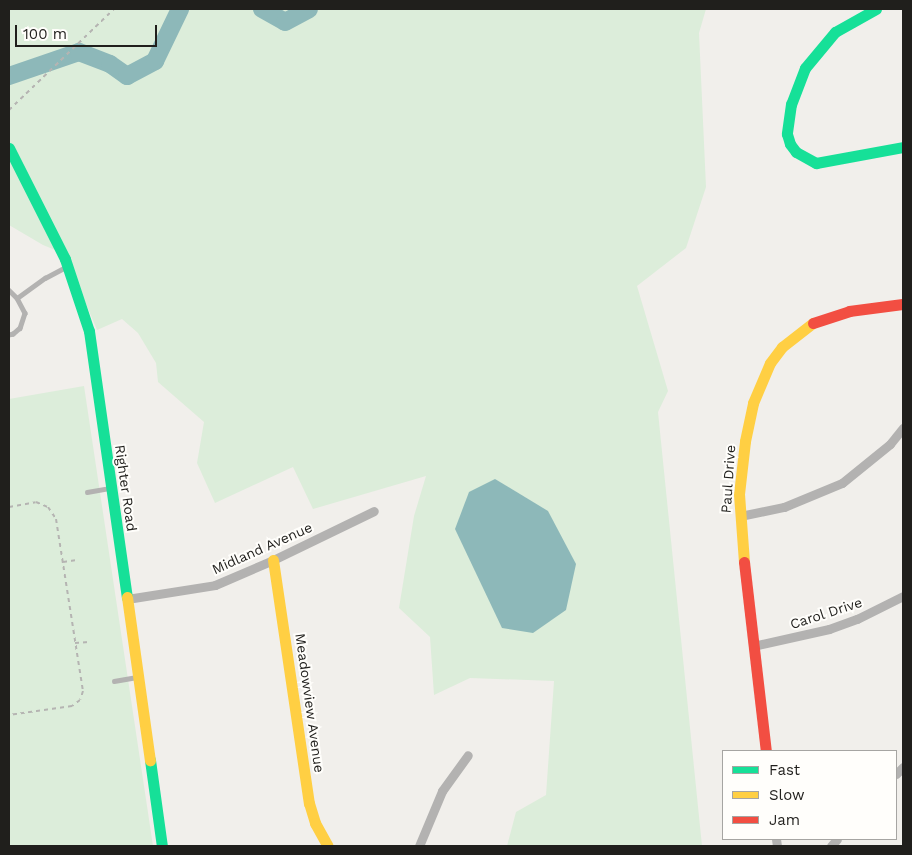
<!DOCTYPE html>
<style>
body{margin:0}
#map{position:relative;width:912px;height:855px;overflow:hidden;background:#f1efeb;font-family:"Work Sans",sans-serif}
div>[style]{position:absolute}
.green>*{inset:0;background:#dcedda}
.water>*{inset:0;background:#8db8b9}
.river>*{height:18px;margin:-9px;padding:0 9px;transform-origin:9px;border-radius:9px;background:#8db8b9}
.path>*{height:2px;margin-top:-1px;transform-origin:0;background:repeating-linear-gradient(90deg,#b5b4b2 0 4px,transparent 0 8px)}
.lane>*{height:4.5px;margin:-2.25px;padding:0 2.25px;transform-origin:2.25px;border-radius:2.25px;background:#b3b2b1}
.street>*{height:9px;margin:-4.5px;padding:0 4.5px;transform-origin:4.5px;border-radius:4.5px;background:#b3b2b1}
.fast>*{height:11px;margin:-5.5px;padding:0 5.5px;transform-origin:5.5px;border-radius:5.5px;background:#16e098}
.slow>*{height:11px;margin:-5.5px;padding:0 5.5px;transform-origin:5.5px;border-radius:5.5px;background:#ffcf43}
.jam>*{height:11px;margin:-5.5px;padding:0 5.5px;transform-origin:5.5px;border-radius:5.5px;background:#f24e42}
span{translate:-50% -50%;white-space:nowrap;text-align:center;line-height:1.15;-webkit-text-stroke:4px #fffefb;paint-order:stroke}
.street-label{font-size:14px;color:#201f1c}
.frame{position:absolute;inset:0;border:10px solid #201f1c;pointer-events:none}
.legend{position:absolute;left:722px;top:750px;width:175px;height:90px;box-sizing:border-box;background:#fffefb;border:1px solid #a6a5a2;margin:0;padding:6px 9px;list-style:none;font-size:15px;color:#201f1c}
.legend li{display:flex;align-items:center;gap:10px;height:25px}
.legend b{width:25px;border:1px solid #a6a5a2}
.scale{position:absolute;left:15px;top:25px;width:142px;height:22px;box-sizing:border-box;border:2px solid #201f1c;border-top:0;padding-left:6px;font-size:15px;line-height:18px;white-space:nowrap;color:#201f1c;-webkit-text-stroke:4px #fffefb;paint-order:stroke}
</style>
<div id="map">
<div class="green">
<i style="clip-path:polygon(9px 9px,706px 9px,699px 33px,706px 187px,686px 248px,637px 286px,668px 391px,658px 412px,702px 846px,507px 846px,516px 812px,546px 795px,554px 681px,470px 678px,434px 695px,430px 637px,399px 608px,414px 516px,426px 476px,313px 509px,293px 467px,215px 503px,197px 463px,204px 422px,158px 382px,156px 363px,138px 333px,122px 319px,97px 330px,65px 254px,43px 245px,9px 225px)"></i>
<i style="clip-path:polygon(84px 386px,153px 846px,9px 846px,9px 399px)"></i>
</div>
<div class="water">
<i style="clip-path:polygon(495px 479px,548px 511px,576px 564px,566px 610px,533px 633px,502px 628px,455px 529px,469px 492px)"></i>
</div>
<div class="river">
<i style="left:262px;top:9px;width:26px;rotate:29deg"></i>
<i style="left:285px;top:22px;width:27px;rotate:-28deg"></i>
<i style="left:9px;top:76px;width:74px;rotate:-18.9deg"></i>
<i style="left:79px;top:52px;width:33px;rotate:21deg"></i>
<i style="left:110px;top:64px;width:21px;rotate:35deg"></i>
<i style="left:127px;top:76px;width:32px;rotate:-28deg"></i>
<i style="left:155px;top:61px;width:58px;rotate:-64.3deg"></i>
</div>
<div class="path">
<i style="left:9px;top:110px;width:146px;rotate:-43.9deg"></i>
<i style="left:9px;top:507px;width:27px;rotate:-10deg"></i>
<i style="left:36px;top:502px;width:13px;rotate:23deg"></i>
<i style="left:48px;top:507px;width:14px;rotate:56deg"></i>
<i style="left:56px;top:519px;width:174px;rotate:81.1deg"></i>
<i style="left:83px;top:691px;width:9px;rotate:108deg"></i>
<i style="left:80px;top:700px;width:10px;rotate:143deg"></i>
<i style="left:72px;top:706px;width:64px;rotate:171.9deg"></i>
<i style="left:63px;top:562px;width:14px;rotate:-8deg"></i>
<i style="left:75px;top:643px;width:14px;rotate:-4deg"></i>
</div>
<div class="lane">
<i style="left:9px;top:290px;width:11px;rotate:45deg"></i>
<i style="left:17px;top:298px;width:17px;rotate:62deg"></i>
<i style="left:25px;top:313px;width:16px;rotate:108deg"></i>
<i style="left:20px;top:328px;width:9px;rotate:139deg"></i>
<i style="left:13px;top:334px;width:4px;rotate:166deg"></i>
<i style="left:17px;top:298px;width:34px;rotate:-36deg"></i>
<i style="left:45px;top:278px;width:24px;rotate:-28deg"></i>
<i style="left:87px;top:492px;width:22px;rotate:-10deg"></i>
<i style="left:114px;top:681px;width:23px;rotate:-10deg"></i>
</div>
<div class="street">
<i style="left:740px;top:516px;width:45px;rotate:-11.6deg"></i>
<i style="left:784px;top:507px;width:63px;rotate:-22.5deg"></i>
<i style="left:842px;top:483px;width:62px;rotate:-39.1deg"></i>
<i style="left:890px;top:444px;width:21px;rotate:-51deg"></i>
<i style="left:127px;top:599px;width:89px;rotate:-9deg"></i>
<i style="left:215px;top:585px;width:63px;rotate:-23.3deg"></i>
<i style="left:273px;top:560px;width:112px;rotate:-25.9deg"></i>
<i style="left:753px;top:646px;width:78px;rotate:-12.6deg"></i>
<i style="left:829px;top:629px;width:30px;rotate:-20deg"></i>
<i style="left:857px;top:619px;width:51px;rotate:-26.6deg"></i>
<i style="left:896px;top:774px;width:10px;rotate:-45deg"></i>
<i style="left:776px;top:839px;width:7px;rotate:82deg"></i>
<i style="left:419px;top:846px;width:60px;rotate:-67.3deg"></i>
<i style="left:442px;top:791px;width:44px;rotate:-54.2deg"></i>
<i style="left:831px;top:846px;width:9px;rotate:-49deg"></i>
</div>
<div class="fast">
<i style="left:876px;top:9px;width:47px;rotate:150.7deg"></i>
<i style="left:835px;top:32px;width:47px;rotate:129.8deg"></i>
<i style="left:805px;top:68px;width:39px;rotate:111deg"></i>
<i style="left:791px;top:104px;width:30px;rotate:98deg"></i>
<i style="left:787px;top:134px;width:10px;rotate:73deg"></i>
<i style="left:790px;top:144px;width:10px;rotate:53deg"></i>
<i style="left:796px;top:152px;width:23px;rotate:29deg"></i>
<i style="left:816px;top:163px;width:88px;rotate:-10.4deg"></i>
<i style="left:9px;top:148px;width:124px;rotate:63.2deg"></i>
<i style="left:65px;top:259px;width:76px;rotate:71.6deg"></i>
<i style="left:89px;top:331px;width:269px;rotate:81.9deg"></i>
<i style="left:150px;top:760px;width:87px;rotate:82.1deg"></i>
</div>
<div class="slow">
<i style="left:273px;top:560px;width:246px;rotate:81.6deg"></i>
<i style="left:309px;top:803px;width:21px;rotate:73deg"></i>
<i style="left:315px;top:823px;width:26px;rotate:61deg"></i>
<i style="left:744px;top:562px;width:68px;rotate:-94.2deg"></i>
<i style="left:739px;top:494px;width:53px;rotate:-83.5deg"></i>
<i style="left:745px;top:441px;width:39px;rotate:-78deg"></i>
<i style="left:753px;top:403px;width:43px;rotate:-67deg"></i>
<i style="left:770px;top:363px;width:20px;rotate:-53deg"></i>
<i style="left:782px;top:347px;width:39px;rotate:-38deg"></i>
<i style="left:127px;top:597px;width:165px;rotate:82deg"></i>
</div>
<div class="jam">
<i style="left:813px;top:323px;width:38px;rotate:-18deg"></i>
<i style="left:849px;top:311px;width:54px;rotate:-7.4deg"></i>
<i style="left:744px;top:562px;width:190px;rotate:83.4deg"></i>
</div>
<div class="street-label">
<span style="left:728px;top:479px;rotate:-86deg">Paul Drive</span>
<span style="left:126px;top:488px;rotate:82deg">Righter Road</span>
<span style="left:262px;top:548px;rotate:-24deg">Midland Avenue</span>
<span style="left:826px;top:613px;rotate:-18deg">Carol Drive</span>
<span style="left:310px;top:703px;rotate:82deg">Meadowview Avenue</span>
</div>
<div class="frame"></div>
<ul class="legend">
<li><b style="height:6px;background:#16e098"></b>Fast</li>
<li><b style="height:6px;background:#ffcf43"></b>Slow</li>
<li><b style="height:6px;background:#f24e42"></b>Jam</li>
</ul>
<div class="scale">100 m</div>
</div>
